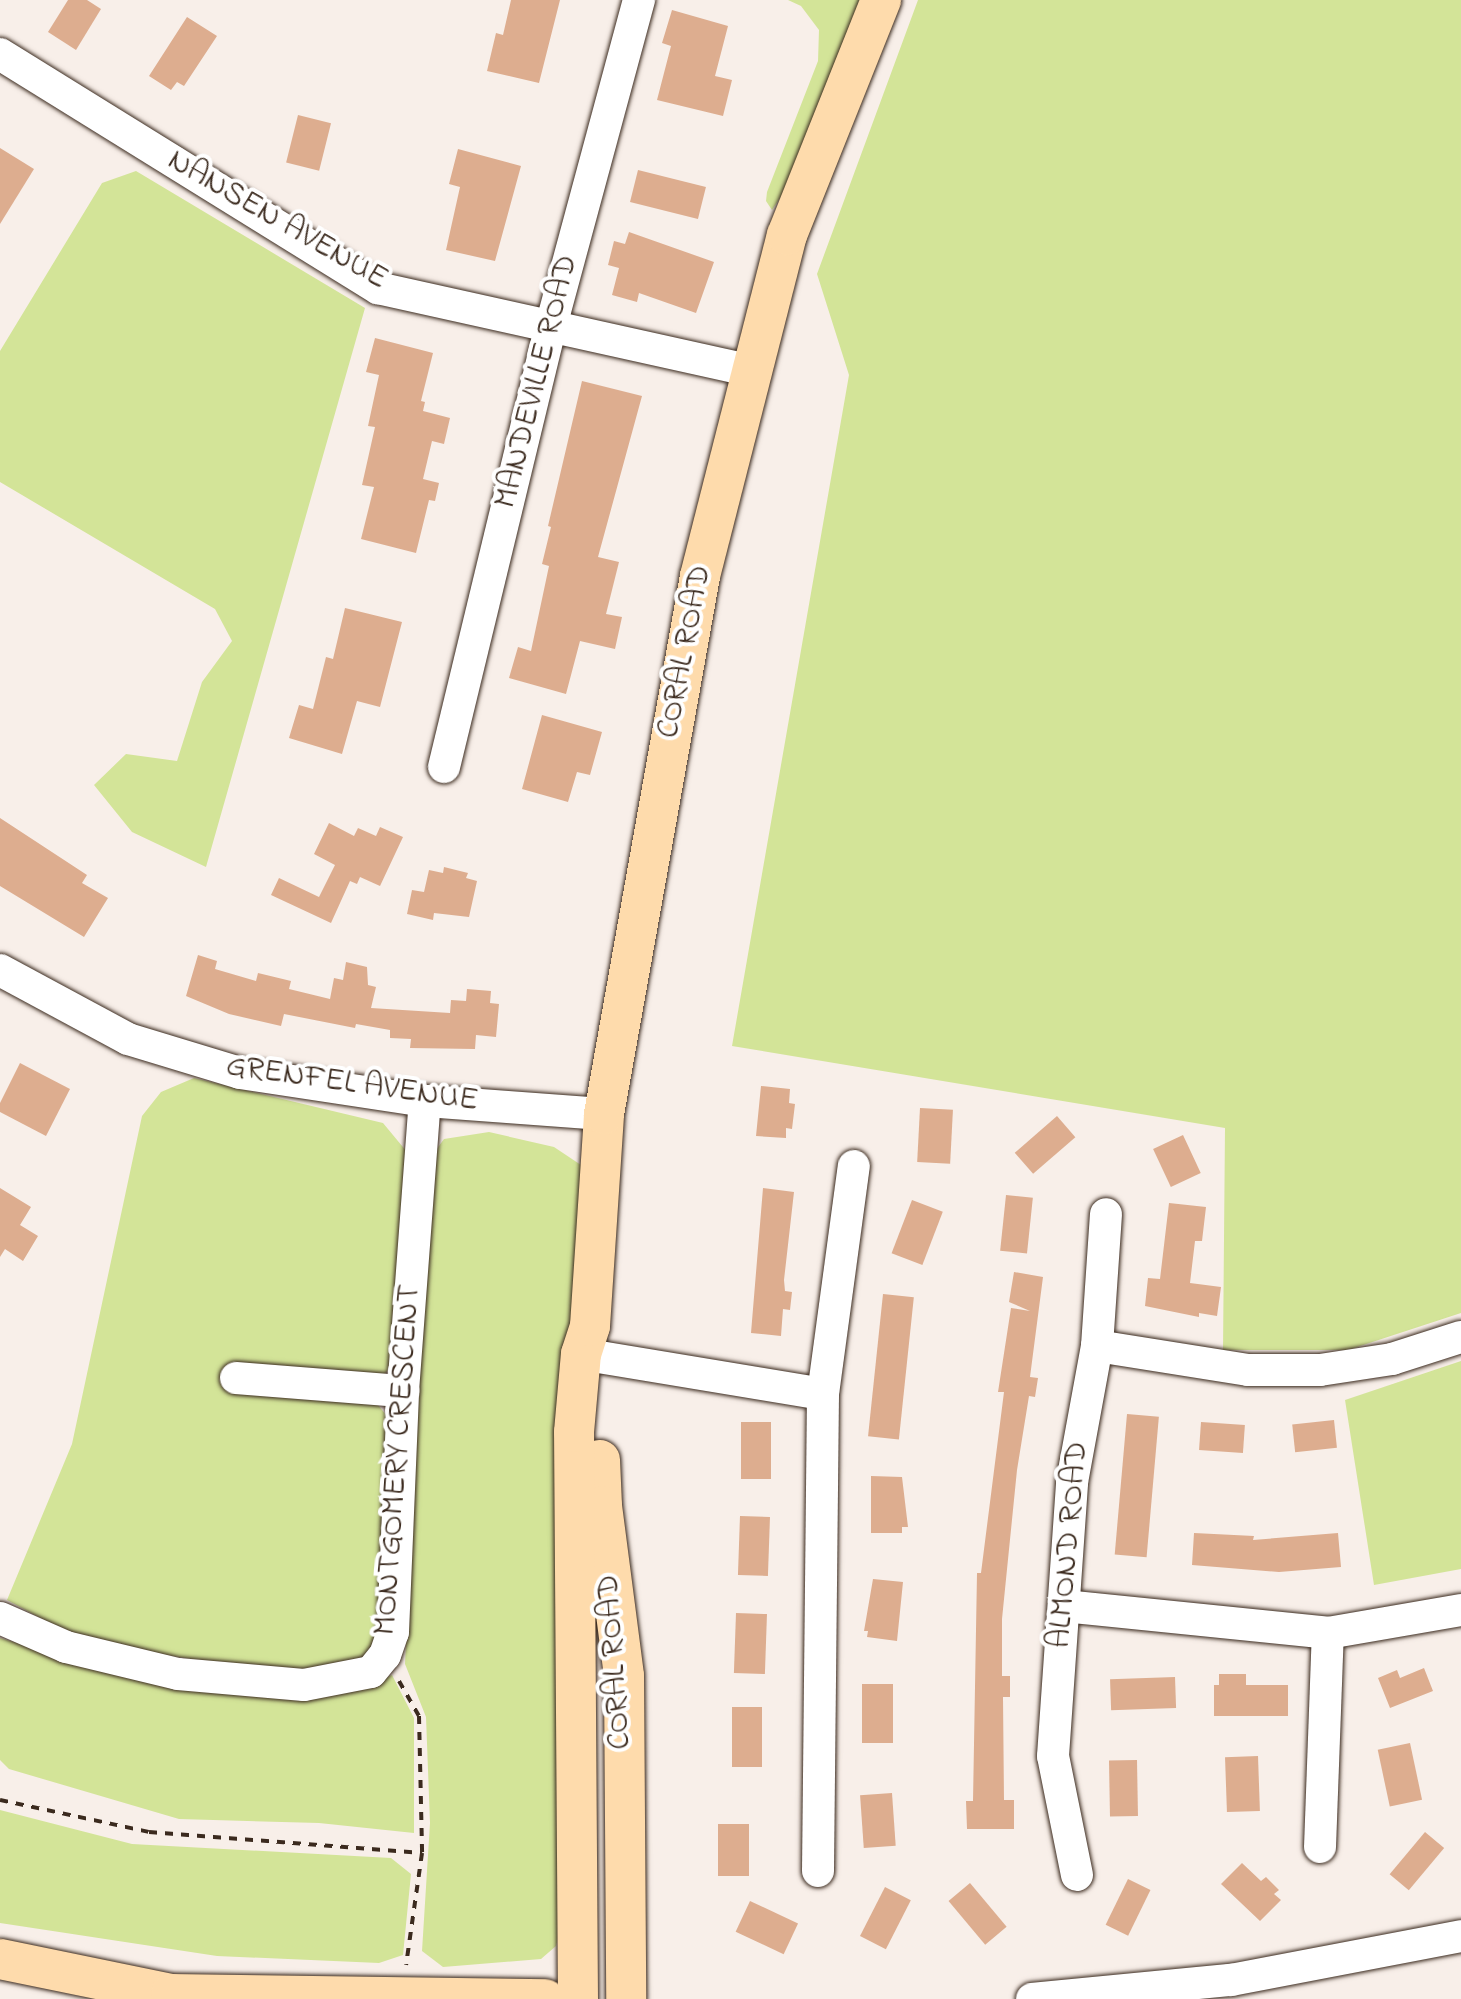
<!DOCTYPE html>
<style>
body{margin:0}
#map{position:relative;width:1461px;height:1999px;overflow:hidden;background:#f8efe9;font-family:"Indie Flower",sans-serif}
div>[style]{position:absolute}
.green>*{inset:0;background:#d3e498}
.building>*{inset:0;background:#ddad8f;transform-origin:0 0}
.path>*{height:4px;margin-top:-2px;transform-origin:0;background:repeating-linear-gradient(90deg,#3b2a1e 0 8px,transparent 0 16px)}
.roads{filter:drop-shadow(0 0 2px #3b2a1e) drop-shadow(0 0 2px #3b2a1e)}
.minor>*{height:32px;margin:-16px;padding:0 16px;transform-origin:16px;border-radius:16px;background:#fff}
.major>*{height:40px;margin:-20px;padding:0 20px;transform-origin:20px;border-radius:20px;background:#fedbac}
span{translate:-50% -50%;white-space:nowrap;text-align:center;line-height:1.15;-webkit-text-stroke:8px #fff;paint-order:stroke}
.street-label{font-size:32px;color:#3b2a1e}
</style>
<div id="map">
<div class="green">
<i style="clip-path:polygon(788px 0,868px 0,788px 186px,772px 210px,766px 201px,767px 192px,818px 61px,819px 30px,801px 6px)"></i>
<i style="clip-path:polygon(918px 0,1461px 0,1461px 1313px,1348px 1350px,1223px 1350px,1225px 1128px,732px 1046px,849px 375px,817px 274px)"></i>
<i style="clip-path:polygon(136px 171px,365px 308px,206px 867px,132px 832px,94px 785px,126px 754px,177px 761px,202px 682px,232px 641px,215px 609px,0 482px,0 351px,102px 183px)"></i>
<i style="clip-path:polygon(194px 1078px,383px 1123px,412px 1158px,395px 1362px,381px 1378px,374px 1400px,395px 1426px,389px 1630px,371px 1657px,299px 1676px,85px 1642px,7px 1600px,72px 1444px,142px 1116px,161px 1092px)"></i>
<i style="clip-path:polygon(489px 1132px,554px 1147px,584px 1167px,566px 1908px,556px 1946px,541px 1959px,443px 1967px,422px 1951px,430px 1823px,426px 1717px,405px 1664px,431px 1157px,444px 1139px)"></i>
<i style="clip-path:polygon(1461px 1361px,1461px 1569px,1374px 1585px,1345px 1400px)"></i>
<i style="clip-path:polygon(0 1638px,166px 1687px,370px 1685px,392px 1675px,414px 1718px,414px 1833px,319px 1823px,179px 1819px,9px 1769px,0 1760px)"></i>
<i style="clip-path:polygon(0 1810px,132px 1844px,391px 1858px,411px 1874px,403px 1955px,379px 1963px,217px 1956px,0 1923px)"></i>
</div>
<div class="building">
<i style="clip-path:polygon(68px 0,87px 0,101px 9px,76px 50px,48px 32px)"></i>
<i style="clip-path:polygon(511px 0,560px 0,539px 83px,487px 71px,496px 33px,503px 35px)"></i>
<i style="clip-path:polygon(672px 10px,728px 26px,715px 76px,732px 80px,723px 116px,657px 100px,671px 46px,662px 43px)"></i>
<i style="clip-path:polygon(187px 17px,217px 36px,184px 86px,177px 82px,171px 90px,149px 76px)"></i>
<i style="left:298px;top:115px;width:34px;height:49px;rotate:14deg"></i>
<i style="clip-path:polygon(0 148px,34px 169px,0 224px)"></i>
<i style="clip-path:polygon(458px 149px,521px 166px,495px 261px,446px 250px,460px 187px,449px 184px)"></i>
<i style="left:638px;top:170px;width:70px;height:33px;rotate:14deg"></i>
<i style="clip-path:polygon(629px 232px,714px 262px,696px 313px,639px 293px,637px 302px,612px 295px,619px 268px,608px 265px,614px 241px,625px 244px)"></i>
<i style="clip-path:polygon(375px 338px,433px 353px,421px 401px,425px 402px,423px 411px,450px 418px,444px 444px,432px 441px,423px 479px,439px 483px,435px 501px,429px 500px,416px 553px,361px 539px,374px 487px,362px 485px,375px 427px,368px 426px,379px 375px,366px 372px)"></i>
<i style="clip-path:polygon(582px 381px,642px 396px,598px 557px,619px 562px,606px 614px,622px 617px,615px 649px,580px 641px,566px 694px,509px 678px,518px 647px,531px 651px,549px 566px,542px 564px,551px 527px,548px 526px)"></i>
<i style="clip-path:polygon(345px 608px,402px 622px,380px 707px,357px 701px,342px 754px,289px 738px,299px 705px,313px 709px,326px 657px,333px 659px)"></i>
<i style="clip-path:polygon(542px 715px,602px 732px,590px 775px,577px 772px,568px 802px,522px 789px)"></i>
<i style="clip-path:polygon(0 818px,87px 875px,82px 883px,108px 898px,84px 937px,0 886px)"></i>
<i style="clip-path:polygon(329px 823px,354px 836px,358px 828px,376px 836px,380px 827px,403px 837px,380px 886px,360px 877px,357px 884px,350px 881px,331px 923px,271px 895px,279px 878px,319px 897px,335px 865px,314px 854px)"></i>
<i style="clip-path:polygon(444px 867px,468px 873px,466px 878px,477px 881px,469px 917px,434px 913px,433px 920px,407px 914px,412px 890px,424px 892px,429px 870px,443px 873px)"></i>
<i style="clip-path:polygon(198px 955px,217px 961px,215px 969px,256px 981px,258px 973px,291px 981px,289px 989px,330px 999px,334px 978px,343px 980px,346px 962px,367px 967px,368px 985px,376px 987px,371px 1008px,450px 1013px,451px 1000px,466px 1001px,467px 989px,491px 991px,490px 1003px,499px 1004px,496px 1037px,476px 1035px,475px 1049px,410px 1048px,411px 1039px,390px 1038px,390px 1030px,356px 1024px,355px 1028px,284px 1014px,281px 1026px,229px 1014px,186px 996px)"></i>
<i style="clip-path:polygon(20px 1063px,70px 1089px,46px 1136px,0 1112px,0 1103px)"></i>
<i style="clip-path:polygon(761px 1086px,790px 1089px,789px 1103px,795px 1104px,792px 1129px,786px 1128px,786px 1138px,756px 1136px)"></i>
<i style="left:920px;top:1108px;width:33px;height:54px;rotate:3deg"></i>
<i style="left:1057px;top:1116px;width:28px;height:56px;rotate:49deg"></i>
<i style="left:1183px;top:1135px;width:42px;height:33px;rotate:65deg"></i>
<i style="clip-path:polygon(0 1188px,31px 1207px,20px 1225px,38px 1236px,23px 1261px,5px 1249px,0 1257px)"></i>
<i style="clip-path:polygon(763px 1188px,794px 1192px,784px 1280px,785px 1291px,792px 1292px,790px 1310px,783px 1309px,781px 1336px,751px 1333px)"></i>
<i style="left:1006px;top:1195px;width:27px;height:56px;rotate:6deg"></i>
<i style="left:912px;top:1200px;width:33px;height:57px;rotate:21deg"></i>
<i style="clip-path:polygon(1169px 1203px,1206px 1207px,1202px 1241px,1195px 1241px,1190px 1283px,1221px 1287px,1217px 1316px,1199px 1313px,1199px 1317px,1145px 1306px,1148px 1278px,1160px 1279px)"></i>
<i style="clip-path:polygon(1014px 1272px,1043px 1277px,1030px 1377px,1038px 1378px,1035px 1397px,1029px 1396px,1017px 1470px,1002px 1619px,1002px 1676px,1010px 1676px,1010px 1697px,1003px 1697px,1004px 1800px,1014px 1800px,1014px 1829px,967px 1829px,966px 1801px,973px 1801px,977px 1573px,981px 1573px,1004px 1392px,998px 1392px,1011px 1308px,1030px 1311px,1009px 1302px)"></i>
<i style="left:883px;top:1294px;width:31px;height:143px;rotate:6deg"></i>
<i style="left:1127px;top:1414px;width:32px;height:141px;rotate:5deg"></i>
<i style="left:1334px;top:1420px;width:28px;height:42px;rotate:84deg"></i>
<i style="left:741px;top:1422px;width:30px;height:57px"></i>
<i style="left:1201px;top:1422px;width:44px;height:28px;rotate:4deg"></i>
<i style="clip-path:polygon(871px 1476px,902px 1477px,908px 1527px,902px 1527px,902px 1533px,871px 1533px)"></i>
<i style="left:740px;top:1516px;width:30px;height:59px;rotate:2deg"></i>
<i style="clip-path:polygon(1194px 1533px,1254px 1536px,1253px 1540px,1338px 1533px,1341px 1567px,1279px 1572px,1192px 1565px)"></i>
<i style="clip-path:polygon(873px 1579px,903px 1582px,897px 1641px,867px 1637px,868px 1631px,864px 1631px)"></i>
<i style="left:736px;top:1613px;width:31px;height:60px;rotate:2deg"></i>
<i style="clip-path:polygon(1424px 1668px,1433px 1691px,1390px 1708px,1378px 1678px,1397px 1670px,1400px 1678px)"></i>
<i style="clip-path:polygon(1219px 1674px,1246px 1674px,1246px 1685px,1288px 1685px,1288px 1716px,1214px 1716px,1214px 1685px,1219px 1685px)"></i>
<i style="left:1175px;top:1677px;width:31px;height:65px;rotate:88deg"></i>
<i style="left:862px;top:1684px;width:31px;height:59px"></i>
<i style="left:732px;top:1707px;width:30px;height:60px"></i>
<i style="left:1410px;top:1743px;width:58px;height:33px;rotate:78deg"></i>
<i style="left:1258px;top:1756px;width:55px;height:33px;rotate:88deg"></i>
<i style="left:1137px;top:1760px;width:56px;height:28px;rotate:89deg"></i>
<i style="left:892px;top:1793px;width:53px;height:32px;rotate:86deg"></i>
<i style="left:718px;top:1824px;width:31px;height:52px"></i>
<i style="left:1425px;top:1832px;width:25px;height:55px;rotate:40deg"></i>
<i style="clip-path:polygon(1242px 1863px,1261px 1881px,1266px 1877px,1279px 1890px,1274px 1894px,1281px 1900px,1260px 1921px,1221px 1884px)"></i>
<i style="left:1128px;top:1879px;width:25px;height:51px;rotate:26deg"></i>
<i style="left:970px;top:1883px;width:57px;height:28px;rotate:50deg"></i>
<i style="left:885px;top:1887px;width:29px;height:55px;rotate:27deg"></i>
<i style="left:750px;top:1901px;width:53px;height:34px;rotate:25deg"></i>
</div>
<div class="path">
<i style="left:399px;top:1681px;width:40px;rotate:60.3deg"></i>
<i style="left:419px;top:1716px;width:137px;rotate:88.7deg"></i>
<i style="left:422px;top:1853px;width:113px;rotate:98.1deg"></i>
<i style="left:0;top:1800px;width:152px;rotate:12.1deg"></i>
<i style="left:149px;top:1832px;width:274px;rotate:4.4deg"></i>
</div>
<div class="roads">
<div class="minor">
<i style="left:0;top:54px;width:445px;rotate:31.8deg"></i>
<i style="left:378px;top:288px;width:383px;rotate:12.5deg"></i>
<i style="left:444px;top:767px;width:454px;rotate:-76.4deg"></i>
<i style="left:551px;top:326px;width:338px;rotate:-74.9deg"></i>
<i style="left:0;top:970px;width:145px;rotate:28.3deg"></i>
<i style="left:128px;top:1039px;width:117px;rotate:16.9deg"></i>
<i style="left:240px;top:1073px;width:187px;rotate:8.6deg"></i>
<i style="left:425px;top:1101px;width:179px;rotate:4.2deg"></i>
<i style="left:1097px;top:1346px;width:153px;rotate:9deg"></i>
<i style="left:1248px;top:1370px;width:72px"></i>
<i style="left:1320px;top:1370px;width:73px;rotate:-8.7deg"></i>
<i style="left:1392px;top:1359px;width:72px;rotate:-17.7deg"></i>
<i style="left:581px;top:1354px;width:245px;rotate:9.4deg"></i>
<i style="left:236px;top:1378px;width:168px;rotate:4.5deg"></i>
<i style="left:1064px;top:1606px;width:265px;rotate:5.8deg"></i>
<i style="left:1328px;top:1633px;width:135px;rotate:-9.8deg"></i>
<i style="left:0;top:1618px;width:72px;rotate:23.7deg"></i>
<i style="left:66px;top:1647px;width:115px;rotate:13.6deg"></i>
<i style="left:178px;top:1674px;width:126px;rotate:5deg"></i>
<i style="left:304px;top:1685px;width:68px;rotate:-11deg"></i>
<i style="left:371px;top:1672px;width:22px;rotate:-51deg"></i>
<i style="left:385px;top:1655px;width:24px;rotate:-71deg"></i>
<i style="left:393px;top:1632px;width:241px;rotate:-87.6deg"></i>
<i style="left:403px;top:1391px;width:291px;rotate:-85.7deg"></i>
<i style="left:1320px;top:1847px;width:214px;rotate:-87.9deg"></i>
<i style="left:818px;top:1871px;width:477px;rotate:-89.4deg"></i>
<i style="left:823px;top:1394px;width:230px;rotate:-82.3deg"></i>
<i style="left:1077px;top:1875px;width:121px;rotate:-101.4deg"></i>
<i style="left:1053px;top:1756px;width:275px;rotate:-86deg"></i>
<i style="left:1072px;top:1482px;width:138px;rotate:-79.6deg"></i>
<i style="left:1097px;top:1346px;width:132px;rotate:-86.1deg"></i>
<i style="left:1032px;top:1999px;width:200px;rotate:-5.5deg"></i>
<i style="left:1231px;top:1980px;width:234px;rotate:-10.8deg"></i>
</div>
<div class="major">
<i style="left:600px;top:1460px;width:46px;rotate:87.5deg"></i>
<i style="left:602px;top:1506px;width:171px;rotate:82.6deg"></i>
<i style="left:624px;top:1676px;width:323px;rotate:89.6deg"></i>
<i style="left:0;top:1959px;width:175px;rotate:11.6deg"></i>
<i style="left:171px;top:1994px;width:374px;rotate:0.8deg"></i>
<i style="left:578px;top:1999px;width:567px;rotate:-90.4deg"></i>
<i style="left:574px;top:1432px;width:78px;rotate:-84.9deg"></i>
<i style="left:581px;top:1354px;width:29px;rotate:-72deg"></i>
<i style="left:590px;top:1326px;width:212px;rotate:-86.2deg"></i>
<i style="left:604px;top:1114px;width:546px;rotate:-79.88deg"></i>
<i style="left:700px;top:576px;width:352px;rotate:-75.7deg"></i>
<i style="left:787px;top:235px;width:253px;rotate:-68.2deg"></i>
</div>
</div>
<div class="street-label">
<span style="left:277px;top:221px;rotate:30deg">NANSEN AVENUE</span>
<span style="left:538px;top:382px;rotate:-76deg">MANDEVILLE ROAD</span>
<span style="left:686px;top:652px;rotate:-79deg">CORAL ROAD</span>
<span style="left:352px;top:1085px;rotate:8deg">GRENFEL AVENUE</span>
<span style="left:399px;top:1460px;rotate:-86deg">MONTGOMERY CRESCENT</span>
<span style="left:1070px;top:1545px;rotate:-85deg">ALMOND ROAD</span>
<span style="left:616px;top:1662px;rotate:-94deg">CORAL ROAD</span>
</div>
</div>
